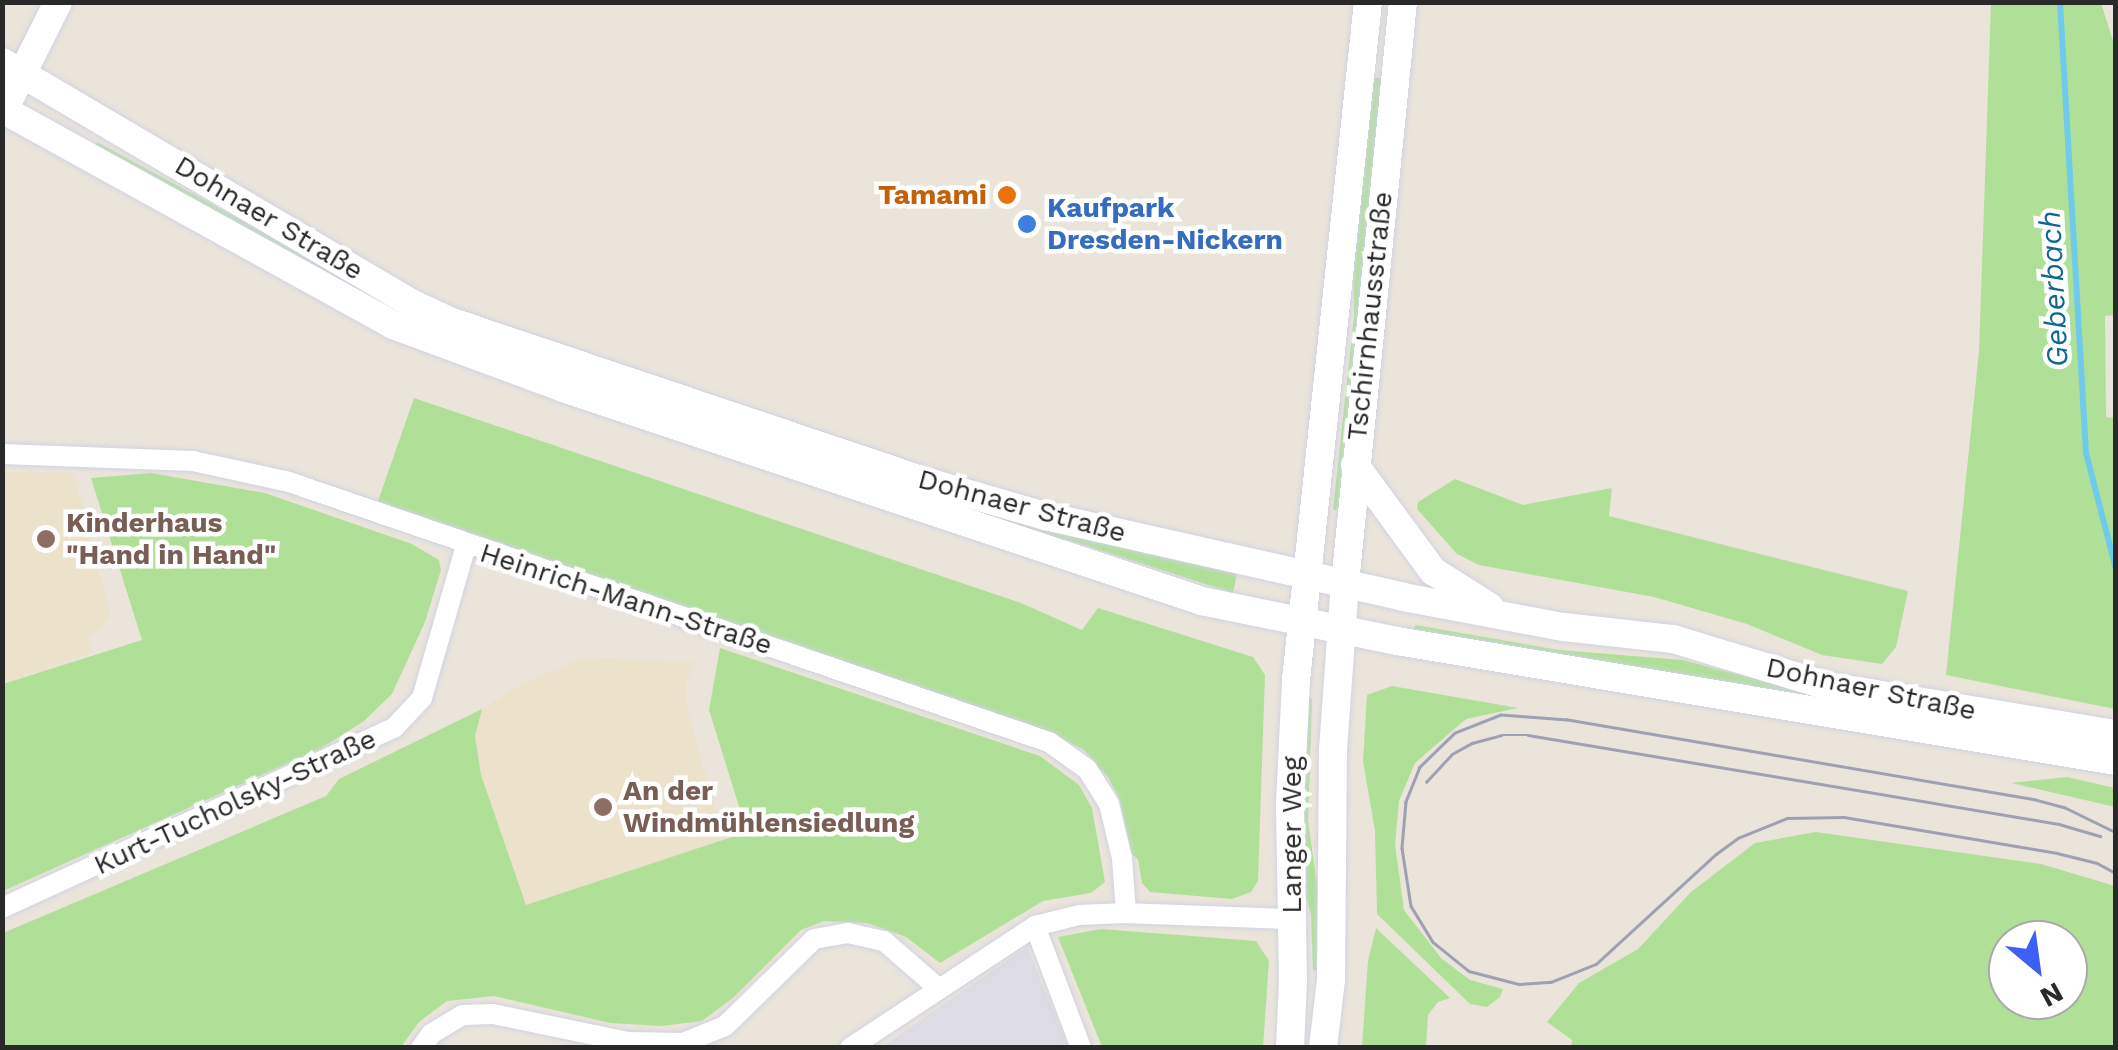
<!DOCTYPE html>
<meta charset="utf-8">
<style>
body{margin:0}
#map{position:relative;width:2118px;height:1050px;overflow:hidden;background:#ebe4db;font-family:"Work Sans",sans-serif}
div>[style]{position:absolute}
.industrial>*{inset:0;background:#dddbe3}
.education>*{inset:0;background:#ece1ca}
.green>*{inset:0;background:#b0e098}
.stream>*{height:6px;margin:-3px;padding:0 3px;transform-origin:3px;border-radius:3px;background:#6fcaeb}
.roads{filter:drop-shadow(0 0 2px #d0d3e1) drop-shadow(0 0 2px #d0d3e1)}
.street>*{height:20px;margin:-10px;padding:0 10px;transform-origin:10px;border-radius:10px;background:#fff}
.secondary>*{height:28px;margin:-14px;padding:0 14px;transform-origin:14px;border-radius:14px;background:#fff}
.tram>*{height:2.5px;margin:-1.25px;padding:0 1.25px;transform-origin:1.25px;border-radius:1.25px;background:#9ea1b3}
.dots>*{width:28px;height:28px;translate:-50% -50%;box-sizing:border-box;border:5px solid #fff;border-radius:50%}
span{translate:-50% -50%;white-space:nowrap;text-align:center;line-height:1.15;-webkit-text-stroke:9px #fff;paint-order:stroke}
.food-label{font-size:28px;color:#c56008;font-weight:700}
.right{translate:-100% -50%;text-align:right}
.shop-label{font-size:28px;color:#366cbe;font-weight:700}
.left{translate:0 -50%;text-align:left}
.street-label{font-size:28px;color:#292929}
.education-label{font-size:28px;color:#785e54;font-weight:700}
.water-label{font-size:30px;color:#106795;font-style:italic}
.frame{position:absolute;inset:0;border:5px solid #292929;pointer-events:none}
.north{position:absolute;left:1988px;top:920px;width:100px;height:100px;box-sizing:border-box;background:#fff;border:2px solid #a9a9a9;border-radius:50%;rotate:151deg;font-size:28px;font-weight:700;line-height:40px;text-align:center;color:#292929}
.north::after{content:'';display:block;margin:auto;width:35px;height:45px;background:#3d5ff5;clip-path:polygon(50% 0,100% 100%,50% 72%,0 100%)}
</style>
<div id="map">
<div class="industrial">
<i style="clip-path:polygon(1027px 947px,1068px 1047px,882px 1047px)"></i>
</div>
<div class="education">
<i style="clip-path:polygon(2px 472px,74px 473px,110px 615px,101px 629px,89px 636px,93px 652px,3px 684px)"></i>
<i style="clip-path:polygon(584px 657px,693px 662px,686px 686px,687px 709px,724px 839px,526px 905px,481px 775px,475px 736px,482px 709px,514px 688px)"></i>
</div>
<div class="green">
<i style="clip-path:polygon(1991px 3px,2101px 3px,2115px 47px,2116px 315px,2105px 316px,2106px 417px,2116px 418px,2115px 709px,1946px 675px,1979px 351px)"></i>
<i style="clip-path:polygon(1369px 77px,1386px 79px,1341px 510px,1333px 510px,1354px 316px,1353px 233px)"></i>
<i style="clip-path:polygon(97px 142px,335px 271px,932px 497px,1012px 521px,1237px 574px,1233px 593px,1068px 540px,1009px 529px,445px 338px,93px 151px)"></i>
<i style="clip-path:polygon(414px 398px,1021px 603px,1082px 630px,1098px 608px,1253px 657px,1265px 675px,1258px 881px,1251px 892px,1232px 899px,1150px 892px,1142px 883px,1138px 859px,1131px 854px,1119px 798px,1109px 779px,1084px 750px,1045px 730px,378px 501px)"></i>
<i style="clip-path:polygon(151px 473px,265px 493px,412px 544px,439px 560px,441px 570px,425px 622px,392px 694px,364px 721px,320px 749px,3px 891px,3px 684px,142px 640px,91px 478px)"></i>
<i style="clip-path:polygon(1455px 479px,1523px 505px,1612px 488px,1609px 516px,1908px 591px,1896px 647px,1882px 664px,1822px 655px,1747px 624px,1654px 597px,1479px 565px,1457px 554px,1417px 509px,1418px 502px)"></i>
<i style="clip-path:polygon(1415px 625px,1559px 650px,1683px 660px,1829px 698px,2115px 746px,1413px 633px)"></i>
<i style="clip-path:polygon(720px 648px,1040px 756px,1079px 785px,1092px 808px,1105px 882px,1091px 893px,1043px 901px,940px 963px,906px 937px,867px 923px,824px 921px,801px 930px,734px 997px,702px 1021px,662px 1026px,610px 1023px,494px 996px,447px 1001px,419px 1022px,401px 1047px,3px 1047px,3px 933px,326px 796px,339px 779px,482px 709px,475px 736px,481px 775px,526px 905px,747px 832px,709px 710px)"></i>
<i style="clip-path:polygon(1392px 686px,1518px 708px,1466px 719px,1415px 763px,1399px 801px,1395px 844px,1404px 910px,1441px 958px,1470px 980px,1503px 989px,1500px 997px,1487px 1007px,1470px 1004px,1377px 914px,1375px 831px,1363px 761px,1367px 695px)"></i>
<i style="clip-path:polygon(1303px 697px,1312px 698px,1308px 822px,1318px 890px,1322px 970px,1313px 970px,1311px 914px,1301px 881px)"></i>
<i style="clip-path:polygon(2067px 777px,2115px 788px,2115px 807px,2011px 783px)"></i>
<i style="clip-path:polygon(evenodd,1816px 832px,2041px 864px,2115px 886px,2115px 1047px,1571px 1048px,1572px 1040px,1547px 1022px,1579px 983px,1638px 949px,1691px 892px,1755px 843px,1816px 832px,2008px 940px,2068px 940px,2068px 1000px,2008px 1000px,2008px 940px)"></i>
<i style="clip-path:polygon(1376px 928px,1450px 998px,1438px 1002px,1428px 1015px,1426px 1047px,1362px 1047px,1368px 961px)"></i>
<i style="clip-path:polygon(1101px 929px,1256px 941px,1269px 961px,1263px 1047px,1102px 1047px,1058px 937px)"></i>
</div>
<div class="stream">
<i style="left:2060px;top:2px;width:452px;rotate:86.7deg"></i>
<i style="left:2086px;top:453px;width:120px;rotate:75.5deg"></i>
</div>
<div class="roads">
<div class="street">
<i style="left:2px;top:454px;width:191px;rotate:2.1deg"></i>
<i style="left:193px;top:461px;width:98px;rotate:12.3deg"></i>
<i style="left:289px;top:482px;width:803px;rotate:18.89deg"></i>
<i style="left:1049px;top:742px;width:47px;rotate:35.4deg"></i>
<i style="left:1087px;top:769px;width:41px;rotate:57.8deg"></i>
<i style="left:1109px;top:804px;width:56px;rotate:76.5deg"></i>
<i style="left:1122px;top:858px;width:55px;rotate:85.8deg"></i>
<i style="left:2px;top:908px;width:431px;rotate:-24.7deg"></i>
<i style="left:394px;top:728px;width:41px;rotate:-47deg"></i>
<i style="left:422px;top:698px;width:158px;rotate:-73.9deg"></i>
<i style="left:1035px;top:926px;width:130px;rotate:69.3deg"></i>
<i style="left:421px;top:1048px;width:17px;rotate:-54deg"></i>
<i style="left:431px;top:1034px;width:37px;rotate:-31deg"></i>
<i style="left:463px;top:1015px;width:30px;rotate:-2deg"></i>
<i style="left:493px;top:1014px;width:138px;rotate:11.7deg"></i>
<i style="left:628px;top:1042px;width:55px;rotate:1deg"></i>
<i style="left:683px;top:1043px;width:45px;rotate:-22deg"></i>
<i style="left:725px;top:1026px;width:124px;rotate:-44.3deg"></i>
<i style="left:814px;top:939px;width:35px;rotate:-10deg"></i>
<i style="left:848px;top:933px;width:37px;rotate:13deg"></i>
<i style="left:884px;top:941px;width:72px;rotate:41deg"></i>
<i style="left:850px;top:1048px;width:222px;rotate:-33.4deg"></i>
<i style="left:1035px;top:926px;width:45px;rotate:-14deg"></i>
<i style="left:1079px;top:915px;width:47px;rotate:-2.4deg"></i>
<i style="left:1126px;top:913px;width:166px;rotate:2.1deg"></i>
</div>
<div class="secondary">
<i style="left:2px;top:62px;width:477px;rotate:30.5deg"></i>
<i style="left:413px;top:304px;width:43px;rotate:24.8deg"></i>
<i style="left:452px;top:322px;width:495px;rotate:18.6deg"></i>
<i style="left:921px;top:480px;width:129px;rotate:16.2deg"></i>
<i style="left:1045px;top:516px;width:367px;rotate:12.7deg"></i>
<i style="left:1403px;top:597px;width:164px;rotate:10.6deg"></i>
<i style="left:1564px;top:627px;width:110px;rotate:6.3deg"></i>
<i style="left:1673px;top:639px;width:162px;rotate:16.9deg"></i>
<i style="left:1828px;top:686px;width:292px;rotate:9.5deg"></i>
<i style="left:2px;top:109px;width:447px;rotate:28.9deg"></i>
<i style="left:393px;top:325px;width:181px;rotate:20.3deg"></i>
<i style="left:563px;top:388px;width:674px;rotate:18.43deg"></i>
<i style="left:1202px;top:601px;width:199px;rotate:11.6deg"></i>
<i style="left:1397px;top:641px;width:729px;rotate:9.48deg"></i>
<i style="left:4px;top:110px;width:121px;rotate:-63.4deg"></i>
<i style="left:1355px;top:465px;width:132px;rotate:53.7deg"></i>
<i style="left:1433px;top:571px;width:67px;rotate:32.3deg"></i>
<i style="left:1290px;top:1048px;width:68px;rotate:-87.5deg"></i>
<i style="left:1293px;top:980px;width:177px;rotate:-91deg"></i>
<i style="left:1290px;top:803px;width:123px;rotate:-87.2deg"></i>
<i style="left:1296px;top:680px;width:682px;rotate:-83.94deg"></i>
<i style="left:1323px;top:1048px;width:68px;rotate:-83.3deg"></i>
<i style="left:1331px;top:980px;width:230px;rotate:-89.5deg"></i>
<i style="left:1333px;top:750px;width:166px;rotate:-85.9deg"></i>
<i style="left:1345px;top:584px;width:585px;rotate:-84.31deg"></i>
</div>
</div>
<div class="tram">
<i style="left:1426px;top:782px;width:38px;rotate:-47deg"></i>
<i style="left:1452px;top:754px;width:23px;rotate:-29deg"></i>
<i style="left:1472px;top:743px;width:30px;rotate:-15deg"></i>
<i style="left:1501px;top:735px;width:27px"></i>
<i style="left:1528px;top:735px;width:538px;rotate:9.51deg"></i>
<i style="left:2059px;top:824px;width:43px;rotate:16.3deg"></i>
<i style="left:2116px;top:833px;width:57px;rotate:-153.9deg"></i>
<i style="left:2065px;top:808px;width:30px;rotate:-165deg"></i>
<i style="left:2036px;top:800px;width:476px;rotate:-170.3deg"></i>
<i style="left:1567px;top:720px;width:66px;rotate:-175.7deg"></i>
<i style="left:1501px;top:715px;width:49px;rotate:158.6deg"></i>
<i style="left:1455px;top:733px;width:49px;rotate:135.8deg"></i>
<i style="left:1420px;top:767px;width:38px;rotate:112deg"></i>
<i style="left:1406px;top:802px;width:46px;rotate:95deg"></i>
<i style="left:1402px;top:848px;width:59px;rotate:81.2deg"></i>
<i style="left:1411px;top:906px;width:42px;rotate:58.6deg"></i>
<i style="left:1433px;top:942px;width:46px;rotate:38.9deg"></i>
<i style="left:1469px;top:971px;width:52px;rotate:14.6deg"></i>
<i style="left:1519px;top:984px;width:32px;rotate:-4deg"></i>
<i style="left:1551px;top:982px;width:48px;rotate:-21.8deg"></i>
<i style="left:1596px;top:964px;width:163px;rotate:-42.5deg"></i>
<i style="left:1716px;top:854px;width:27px;rotate:-36deg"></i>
<i style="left:1738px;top:838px;width:53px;rotate:-22.2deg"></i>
<i style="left:1787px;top:818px;width:57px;rotate:-1deg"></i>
<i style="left:1844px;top:817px;width:216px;rotate:9.6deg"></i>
<i style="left:2057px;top:853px;width:41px;rotate:14deg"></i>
<i style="left:2097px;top:863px;width:21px;rotate:28deg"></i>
</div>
<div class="dots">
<i style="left:1007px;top:195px;background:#e8710a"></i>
<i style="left:1027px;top:224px;background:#3f7fe0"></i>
<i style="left:46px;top:539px;background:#8d6e63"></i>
<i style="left:603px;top:807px;background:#8d6e63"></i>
</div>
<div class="food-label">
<span class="right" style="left:987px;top:195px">Tamami</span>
</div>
<div class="shop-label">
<span class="left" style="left:1047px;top:224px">Kaufpark<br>Dresden-Nickern</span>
</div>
<div class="street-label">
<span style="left:269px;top:218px;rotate:31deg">Dohnaer Straße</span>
<span style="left:1370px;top:316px;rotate:-84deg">Tschirnhausstraße</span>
<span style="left:1022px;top:506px;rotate:15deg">Dohnaer Straße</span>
<span style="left:626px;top:599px;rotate:18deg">Heinrich-Mann-Straße</span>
<span style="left:1871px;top:689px;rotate:12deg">Dohnaer Straße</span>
<span style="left:235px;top:802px;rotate:-25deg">Kurt-Tucholsky-Straße</span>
<span style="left:1292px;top:835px;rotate:-90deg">Langer Weg</span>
</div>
<div class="education-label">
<span class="left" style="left:66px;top:539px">Kinderhaus<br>"Hand in Hand"</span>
<span class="left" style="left:623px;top:807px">An der<br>Windmühlensiedlung</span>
</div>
<div class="water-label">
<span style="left:2054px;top:289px;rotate:-93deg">Geberbach</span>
</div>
<div class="frame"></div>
<div class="north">N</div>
</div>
